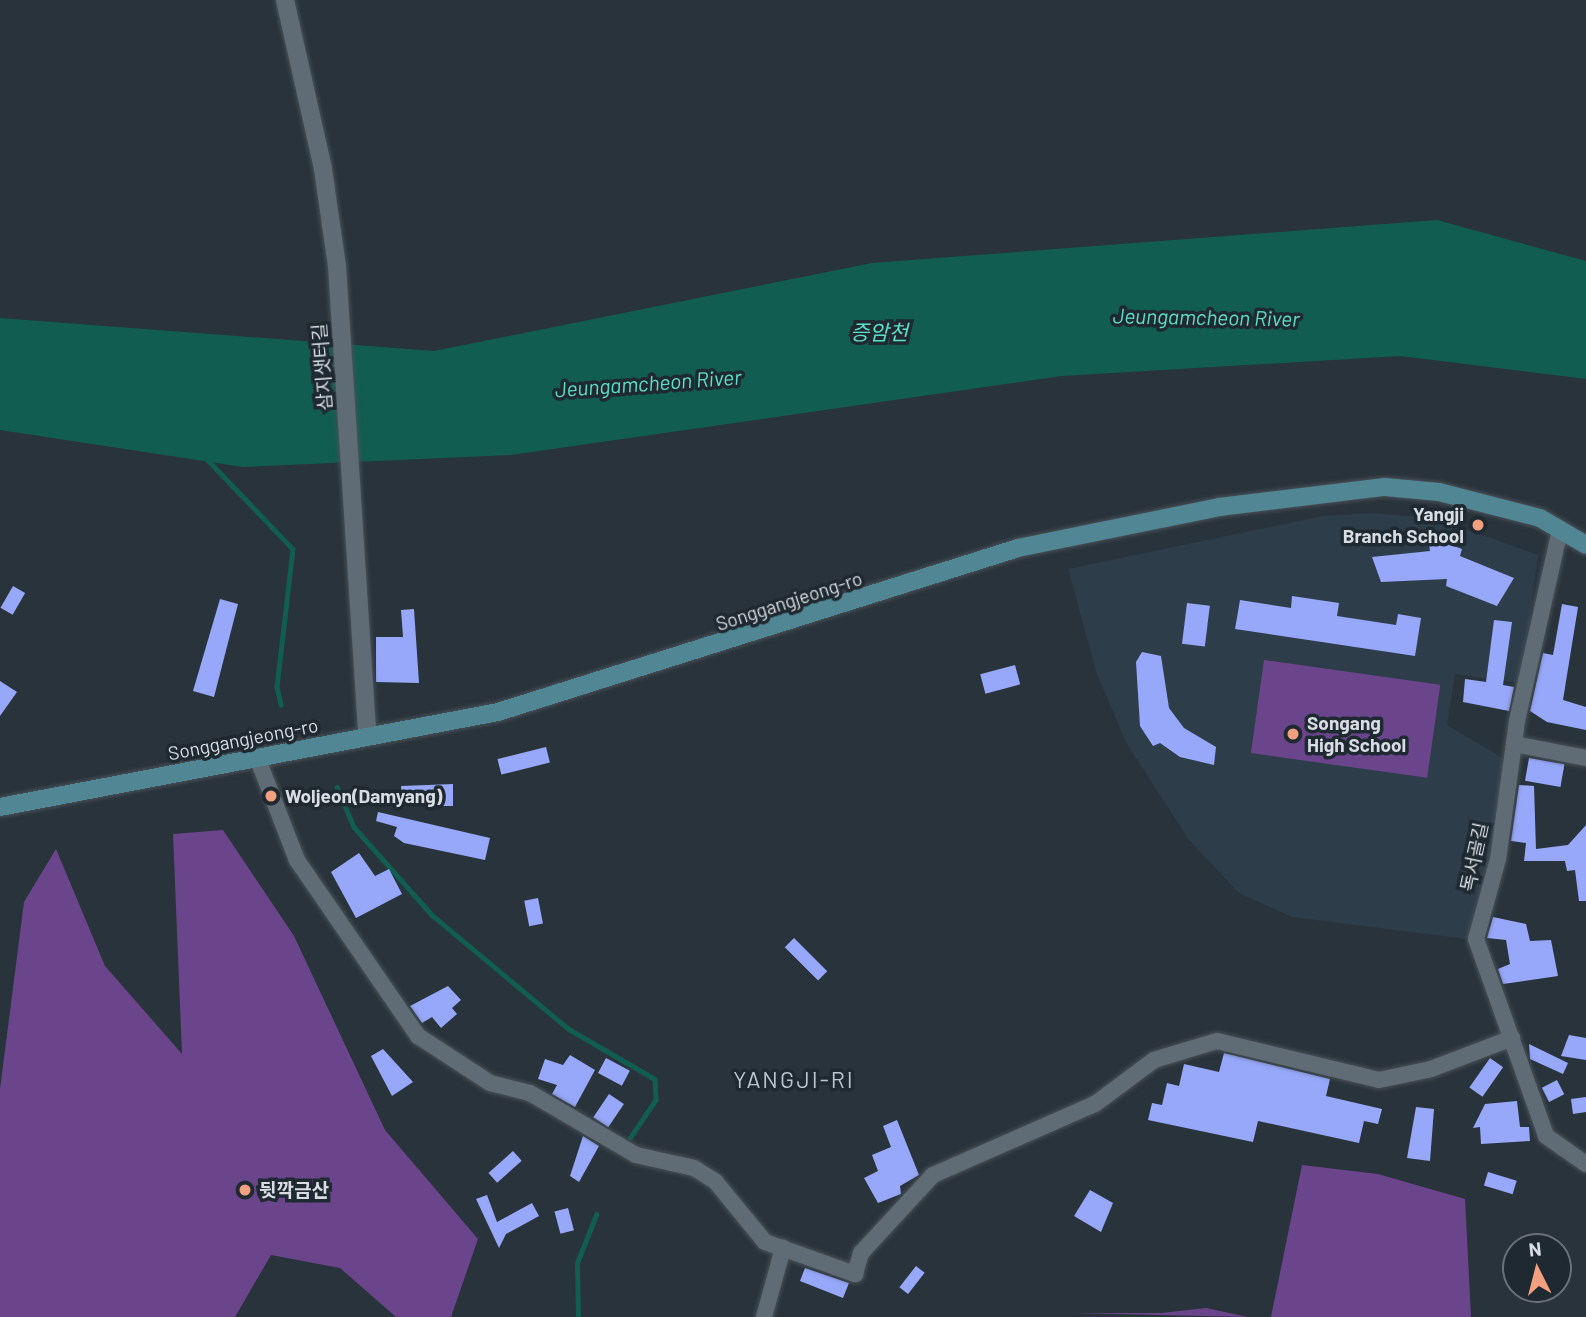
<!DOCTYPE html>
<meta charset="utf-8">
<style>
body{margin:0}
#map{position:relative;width:1586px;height:1317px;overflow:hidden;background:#29333b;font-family:Barlow,"Noto Sans KR",sans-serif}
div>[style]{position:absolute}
.built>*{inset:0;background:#2e3d4a}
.green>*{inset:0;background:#6a458b;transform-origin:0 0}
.water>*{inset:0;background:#115d51}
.stream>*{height:4.5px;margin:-2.25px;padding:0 2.25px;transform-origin:2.25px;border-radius:2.25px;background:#115d51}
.building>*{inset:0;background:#97a8fb;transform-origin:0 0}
.roads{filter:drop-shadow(0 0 2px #495158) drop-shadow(0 0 2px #495158)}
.minor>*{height:16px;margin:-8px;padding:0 8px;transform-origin:8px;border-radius:8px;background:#606c75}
.tertiary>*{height:18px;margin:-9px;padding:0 9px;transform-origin:9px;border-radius:9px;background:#606c75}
.secondary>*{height:18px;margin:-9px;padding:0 9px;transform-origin:9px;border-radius:9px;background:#518694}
.dots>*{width:19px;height:19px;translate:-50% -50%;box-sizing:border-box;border:4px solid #1f2931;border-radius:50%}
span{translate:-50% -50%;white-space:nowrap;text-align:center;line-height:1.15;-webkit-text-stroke:7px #1f2931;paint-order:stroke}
.street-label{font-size:19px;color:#d7dde2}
.poi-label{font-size:19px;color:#d7dde2;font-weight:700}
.right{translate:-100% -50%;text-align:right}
.left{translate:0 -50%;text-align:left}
.water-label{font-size:21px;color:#5be0c7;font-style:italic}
.quarter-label{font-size:23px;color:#b9c6d0;letter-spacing:2px}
.north{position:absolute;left:1502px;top:1233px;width:70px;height:70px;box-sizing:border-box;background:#1f2931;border:2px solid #697178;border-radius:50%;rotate:354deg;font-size:19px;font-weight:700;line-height:28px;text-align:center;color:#d7dde2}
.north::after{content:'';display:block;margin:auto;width:24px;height:32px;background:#f2a080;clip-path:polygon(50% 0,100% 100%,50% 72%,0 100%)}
</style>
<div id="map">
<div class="built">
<i style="clip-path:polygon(1370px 513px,1435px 518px,1538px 555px,1521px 683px,1455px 674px,1447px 725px,1506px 760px,1491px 856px,1467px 939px,1292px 917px,1239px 893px,1189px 840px,1127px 744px,1097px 674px,1068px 569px,1323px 516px)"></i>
</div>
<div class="green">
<i style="left:1264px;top:660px;width:178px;height:94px;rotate:8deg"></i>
<i style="clip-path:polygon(223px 830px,294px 936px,385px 1130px,478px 1239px,451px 1317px,396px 1317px,340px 1268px,271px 1255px,235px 1317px,0 1317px,0 1089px,24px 902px,56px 849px,105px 966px,182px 1054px,173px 834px)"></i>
<i style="clip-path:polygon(1302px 1165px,1378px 1174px,1465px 1199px,1471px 1317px,1271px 1317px)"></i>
<i style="clip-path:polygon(1206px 1308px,1248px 1317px,1071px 1313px,1161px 1313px)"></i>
</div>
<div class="water">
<i style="clip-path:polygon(1437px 220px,1586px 261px,1586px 379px,1400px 356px,1062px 376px,511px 455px,243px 467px,0 430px,0 318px,434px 351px,872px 263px)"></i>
</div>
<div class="stream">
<i style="left:207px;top:459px;width:124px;rotate:46.3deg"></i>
<i style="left:293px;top:549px;width:139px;rotate:96.6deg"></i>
<i style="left:277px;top:687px;width:18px;rotate:77deg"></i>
<i style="left:337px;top:787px;width:43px;rotate:67deg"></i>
<i style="left:354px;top:827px;width:118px;rotate:48.4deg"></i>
<i style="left:432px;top:915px;width:178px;rotate:39.8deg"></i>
<i style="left:569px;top:1029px;width:99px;rotate:30.2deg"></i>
<i style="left:655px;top:1079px;width:21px;rotate:87deg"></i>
<i style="left:656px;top:1100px;width:45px;rotate:124deg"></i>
<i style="left:578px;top:1317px;width:54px;rotate:-91.1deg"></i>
<i style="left:577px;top:1263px;width:52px;rotate:-68.4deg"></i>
</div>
<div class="building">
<i style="clip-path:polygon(1445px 543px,1462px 549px,1460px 556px,1514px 578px,1497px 606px,1446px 586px,1447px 579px,1381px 582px,1372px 557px,1430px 551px,1429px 544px)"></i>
<i style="left:13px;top:586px;width:14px;height:25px;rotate:30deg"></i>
<i style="clip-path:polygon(1292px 596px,1339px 603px,1337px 616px,1396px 625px,1398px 614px,1421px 618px,1415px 656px,1235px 629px,1240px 600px,1291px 608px)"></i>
<i style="clip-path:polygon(220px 599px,238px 604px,214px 697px,193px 691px)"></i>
<i style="left:1187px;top:603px;width:23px;height:41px;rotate:7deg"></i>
<i style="clip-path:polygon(1562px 604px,1578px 607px,1563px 700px,1586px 707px,1586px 730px,1547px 722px,1530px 711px,1543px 653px,1553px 655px)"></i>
<i style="clip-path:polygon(414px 609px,419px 683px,376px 682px,376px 637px,403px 637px,401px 610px)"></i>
<i style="clip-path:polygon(1494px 620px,1512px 622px,1503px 685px,1514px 687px,1509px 711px,1463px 702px,1465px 679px,1486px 682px)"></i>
<i style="clip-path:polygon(1142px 652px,1161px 656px,1169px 708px,1184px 728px,1216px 747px,1214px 765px,1180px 757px,1160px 743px,1153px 746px,1140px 726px,1136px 662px)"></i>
<i style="left:1015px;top:665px;width:20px;height:36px;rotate:75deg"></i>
<i style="clip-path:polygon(0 681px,17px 692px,0 716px)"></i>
<i style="left:546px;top:747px;width:16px;height:50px;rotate:76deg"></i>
<i style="left:1529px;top:758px;width:36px;height:23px;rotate:10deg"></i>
<i style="clip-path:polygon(453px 784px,453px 806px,437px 806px,434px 798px,402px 801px,401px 786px)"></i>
<i style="clip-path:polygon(1519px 785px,1534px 786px,1536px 849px,1568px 845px,1586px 825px,1586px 901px,1579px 901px,1575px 870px,1567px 871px,1565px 861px,1524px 861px,1526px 843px,1511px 841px)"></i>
<i style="clip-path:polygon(378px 812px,490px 838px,485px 860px,404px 843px,394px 836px,397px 827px,376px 821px)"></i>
<i style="clip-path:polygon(359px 853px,375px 876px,389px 869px,402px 894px,356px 918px,331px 872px)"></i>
<i style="left:538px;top:898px;width:26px;height:14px;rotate:79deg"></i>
<i style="clip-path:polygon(1493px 917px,1526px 924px,1530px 941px,1551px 940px,1558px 976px,1503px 984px,1498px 969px,1510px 964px,1506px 940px,1487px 938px)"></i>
<i style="left:794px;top:938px;width:47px;height:13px;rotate:45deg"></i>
<i style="clip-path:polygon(448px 986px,461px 1000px,452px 1008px,457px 1014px,441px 1028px,432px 1017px,422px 1023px,410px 1006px)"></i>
<i style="clip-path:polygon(1569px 1035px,1586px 1038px,1586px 1060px,1561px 1056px)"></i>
<i style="clip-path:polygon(1529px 1044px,1568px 1063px,1563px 1074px,1530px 1059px)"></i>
<i style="clip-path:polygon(383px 1049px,413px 1082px,392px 1096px,371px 1056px)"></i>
<i style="clip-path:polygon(1224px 1053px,1330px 1079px,1326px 1096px,1382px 1109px,1378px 1124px,1364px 1121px,1359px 1143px,1258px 1121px,1253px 1142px,1148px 1120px,1152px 1103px,1162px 1105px,1167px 1083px,1179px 1086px,1184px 1064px,1219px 1072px)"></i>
<i style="clip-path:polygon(570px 1055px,595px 1070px,575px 1107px,552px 1094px,557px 1085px,538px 1079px,545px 1059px,563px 1065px)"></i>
<i style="left:606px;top:1058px;width:27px;height:17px;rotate:28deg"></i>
<i style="left:1490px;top:1058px;width:16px;height:36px;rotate:35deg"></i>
<i style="left:1557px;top:1080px;width:16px;height:17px;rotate:63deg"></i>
<i style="left:609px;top:1094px;width:18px;height:28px;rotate:34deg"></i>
<i style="clip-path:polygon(1586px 1097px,1586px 1112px,1573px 1114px,1571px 1099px)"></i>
<i style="clip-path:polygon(1517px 1101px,1520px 1127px,1529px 1127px,1530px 1141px,1481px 1144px,1480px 1127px,1473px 1128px,1485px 1104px)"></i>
<i style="clip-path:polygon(1416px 1107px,1434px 1109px,1430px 1161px,1407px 1158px)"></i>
<i style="clip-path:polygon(897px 1120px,919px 1175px,900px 1186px,901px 1194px,878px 1203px,864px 1178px,878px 1171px,872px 1155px,891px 1147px,883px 1126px)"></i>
<i style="clip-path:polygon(583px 1136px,599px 1146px,579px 1182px,570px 1176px)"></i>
<i style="left:513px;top:1151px;width:13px;height:33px;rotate:48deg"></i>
<i style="left:1488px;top:1172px;width:30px;height:14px;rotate:17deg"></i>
<i style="clip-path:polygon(1090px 1190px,1113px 1203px,1101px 1232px,1074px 1216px)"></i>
<i style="clip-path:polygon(487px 1195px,497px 1222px,532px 1203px,539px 1216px,506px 1234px,499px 1248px,476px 1199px)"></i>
<i style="left:568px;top:1208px;width:23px;height:14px;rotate:75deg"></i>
<i style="left:916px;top:1266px;width:11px;height:27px;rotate:38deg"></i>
<i style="clip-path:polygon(805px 1268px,849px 1283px,843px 1298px,800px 1281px)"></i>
</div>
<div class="roads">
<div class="minor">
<i style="left:1560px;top:530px;width:196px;rotate:102.7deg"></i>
<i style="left:1517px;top:721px;width:139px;rotate:97.8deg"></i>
<i style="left:1498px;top:859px;width:83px;rotate:105.4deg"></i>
<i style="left:1476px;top:939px;width:209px;rotate:70.4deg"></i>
<i style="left:1546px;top:1136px;width:49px;rotate:35deg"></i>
<i style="left:1514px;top:744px;width:73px;rotate:11deg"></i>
<i style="left:257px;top:757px;width:110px;rotate:68.8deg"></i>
<i style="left:297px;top:860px;width:214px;rotate:55.5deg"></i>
<i style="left:418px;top:1036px;width:86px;rotate:33.1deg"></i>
<i style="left:490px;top:1083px;width:41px;rotate:14deg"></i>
<i style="left:530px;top:1093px;width:123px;rotate:30.3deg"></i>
<i style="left:636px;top:1155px;width:59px;rotate:12.6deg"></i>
<i style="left:694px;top:1168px;width:25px;rotate:32deg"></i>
<i style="left:715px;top:1181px;width:79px;rotate:50.7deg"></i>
<i style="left:765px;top:1242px;width:96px;rotate:19.6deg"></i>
<i style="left:855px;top:1274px;width:22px;rotate:-74deg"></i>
<i style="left:861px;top:1253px;width:106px;rotate:-47.3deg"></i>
<i style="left:933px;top:1175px;width:177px;rotate:-23.7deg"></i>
<i style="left:1095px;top:1104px;width:74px;rotate:-36.7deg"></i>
<i style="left:1154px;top:1060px;width:66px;rotate:-16.8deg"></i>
<i style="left:1217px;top:1041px;width:167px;rotate:13.5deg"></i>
<i style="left:1379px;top:1080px;width:53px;rotate:-11.9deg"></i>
<i style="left:1431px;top:1069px;width:87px;rotate:-20.9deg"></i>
<i style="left:764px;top:1317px;width:72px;rotate:-74.6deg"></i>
</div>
<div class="tertiary">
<i style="left:285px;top:0;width:173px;rotate:77.3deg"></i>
<i style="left:323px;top:169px;width:98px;rotate:81.8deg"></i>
<i style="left:337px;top:266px;width:471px;rotate:86.3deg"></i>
</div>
<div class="secondary">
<i style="left:0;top:807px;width:507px;rotate:-10.8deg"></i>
<i style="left:498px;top:712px;width:545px;rotate:-17.5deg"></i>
<i style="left:1018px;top:548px;width:205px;rotate:-11.5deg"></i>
<i style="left:1219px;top:507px;width:167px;rotate:-6.9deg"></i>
<i style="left:1385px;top:487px;width:54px;rotate:5.3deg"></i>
<i style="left:1439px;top:492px;width:104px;rotate:14.4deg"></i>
<i style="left:1540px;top:518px;width:53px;rotate:30.4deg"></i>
</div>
</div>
<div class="dots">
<i style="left:1478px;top:525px;background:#f2a080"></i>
<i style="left:1293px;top:734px;background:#f2a080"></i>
<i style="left:271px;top:796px;background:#f2a080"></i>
<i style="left:245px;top:1190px;background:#f2a080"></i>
</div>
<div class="street-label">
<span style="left:322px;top:367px;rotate:-94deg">삼지샛터길</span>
<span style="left:789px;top:601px;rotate:-18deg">Songgangjeong-ro</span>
<span style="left:243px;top:739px;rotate:-11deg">Songgangjeong-ro</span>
<span style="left:1474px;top:857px;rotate:-78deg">독서골길</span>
</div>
<div class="poi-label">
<span class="right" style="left:1464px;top:525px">Yangji<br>Branch School</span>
<span class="left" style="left:1307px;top:734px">Songang<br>High School</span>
<span class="left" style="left:285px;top:796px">Woljeon(Damyang)</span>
<span class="left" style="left:259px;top:1190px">뒷깍금산</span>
</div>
<div class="water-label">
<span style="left:1206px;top:317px;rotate:1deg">Jeungamcheon River</span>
<span style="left:879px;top:332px">증암천</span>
<span style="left:648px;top:383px;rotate:-4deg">Jeungamcheon River</span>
</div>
<div class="quarter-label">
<span style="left:794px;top:1079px">YANGJI-RI</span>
</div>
<div class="north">N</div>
</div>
